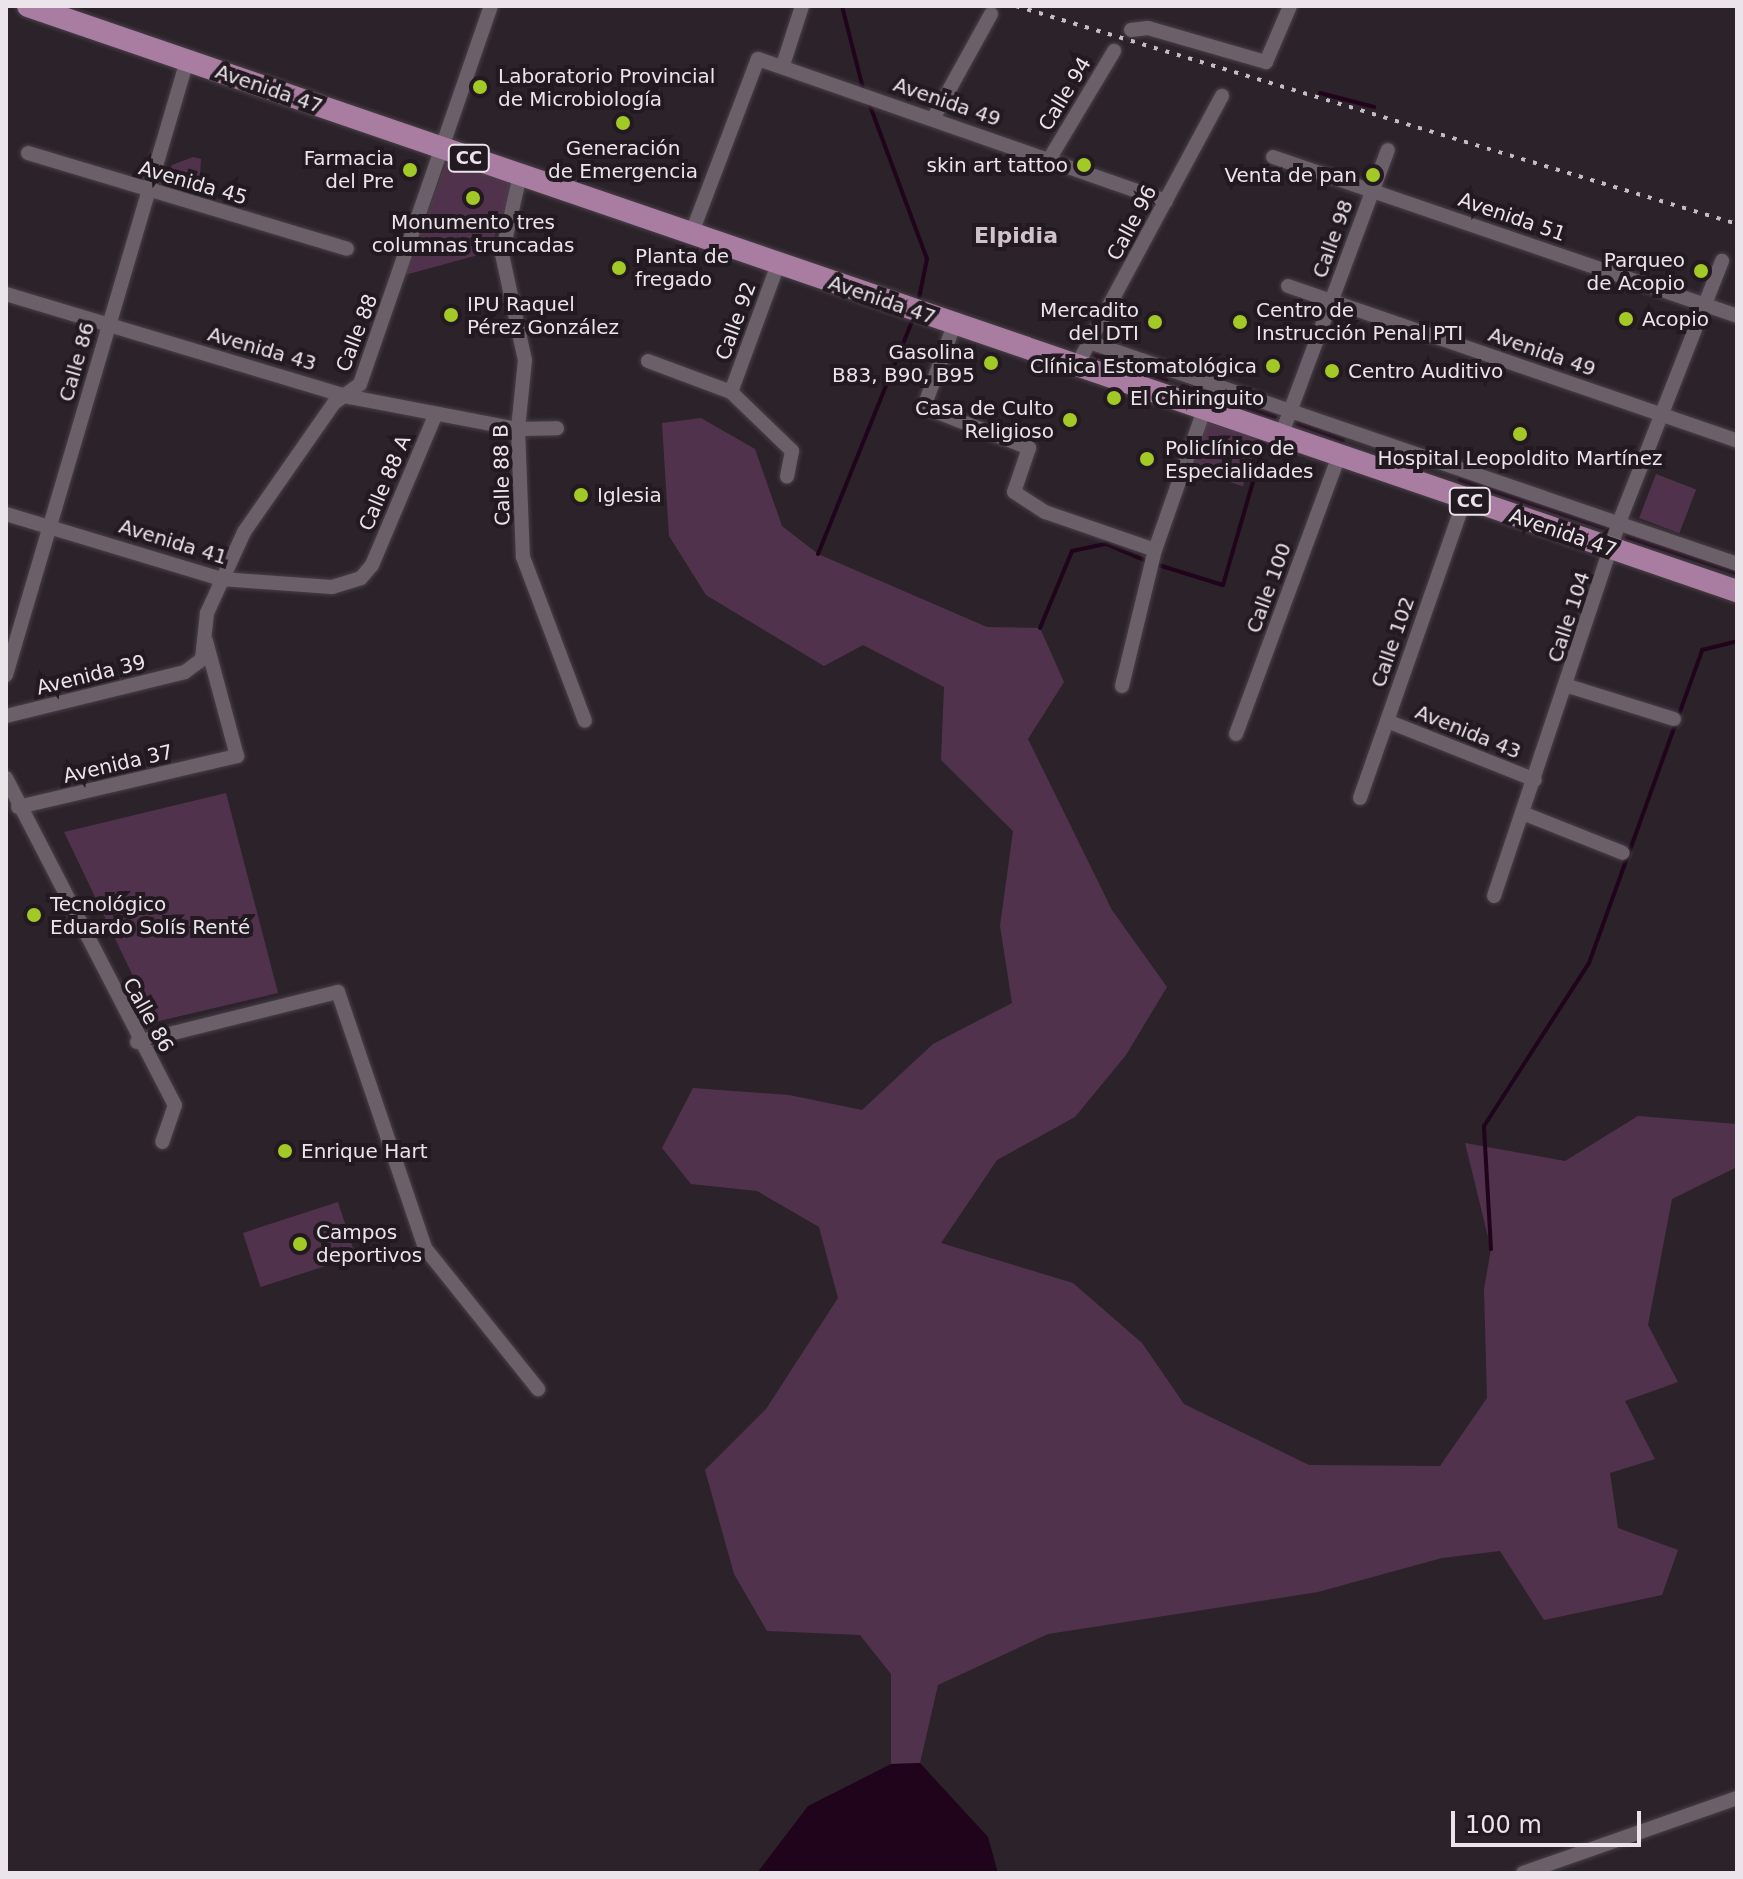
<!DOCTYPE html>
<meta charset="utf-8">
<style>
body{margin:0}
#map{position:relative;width:1743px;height:1879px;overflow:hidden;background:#2c222a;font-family:"DejaVu Sans",sans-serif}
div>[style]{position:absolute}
.green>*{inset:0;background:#51324c;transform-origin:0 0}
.water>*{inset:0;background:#1f041b}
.stream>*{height:4px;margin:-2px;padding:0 2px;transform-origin:2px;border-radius:2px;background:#1f041b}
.roads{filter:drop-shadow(0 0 2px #484047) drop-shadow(0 0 2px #484047)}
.minor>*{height:14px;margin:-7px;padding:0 7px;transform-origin:7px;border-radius:7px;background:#6b6069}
.primary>*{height:22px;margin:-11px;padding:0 11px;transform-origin:11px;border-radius:11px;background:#a97ca1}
.rail>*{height:4px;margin-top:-2px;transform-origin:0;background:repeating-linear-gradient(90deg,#c5bdc4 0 4px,transparent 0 12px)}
.dots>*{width:22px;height:22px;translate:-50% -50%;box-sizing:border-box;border:4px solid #221921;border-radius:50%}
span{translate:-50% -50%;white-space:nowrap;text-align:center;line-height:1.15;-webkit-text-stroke:8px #221921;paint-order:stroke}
.shield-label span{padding:2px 6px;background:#221921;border:2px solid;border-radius:6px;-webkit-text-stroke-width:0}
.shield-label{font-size:18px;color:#ebe4ea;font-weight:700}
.poi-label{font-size:20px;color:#ebe4ea}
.left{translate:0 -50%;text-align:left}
.right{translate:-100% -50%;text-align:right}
.street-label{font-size:20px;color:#ebe4ea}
.neighbourhood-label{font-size:22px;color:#cfc2cc;font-weight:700}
.frame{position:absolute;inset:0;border:8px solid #ebe4ea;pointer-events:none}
.scale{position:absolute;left:1451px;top:1811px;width:190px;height:36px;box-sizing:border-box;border:4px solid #ebe4ea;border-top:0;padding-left:10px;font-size:24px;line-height:28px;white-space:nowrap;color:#ebe4ea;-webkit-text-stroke:6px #221921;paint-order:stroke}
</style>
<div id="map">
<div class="green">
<i style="clip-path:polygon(193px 157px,201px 159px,200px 176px,182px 195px,169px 191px,163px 185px,172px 165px)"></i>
<i style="clip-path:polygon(447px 159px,514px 183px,489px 252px,405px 275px)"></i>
<i style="clip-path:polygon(701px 418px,755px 449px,782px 526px,818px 554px,987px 627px,1040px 628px,1064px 682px,1028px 739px,1112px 910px,1167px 987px,1126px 1055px,1075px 1117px,997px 1160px,941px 1243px,1073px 1283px,1142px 1343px,1184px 1404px,1309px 1465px,1440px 1466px,1487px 1398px,1484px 1289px,1491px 1249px,1465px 1143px,1565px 1161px,1638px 1116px,1737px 1124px,1737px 1167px,1672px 1199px,1648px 1325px,1678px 1382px,1625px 1401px,1655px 1459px,1610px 1473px,1618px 1528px,1678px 1550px,1662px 1595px,1544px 1620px,1500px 1551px,1442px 1558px,1318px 1592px,1048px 1634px,938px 1685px,920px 1763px,891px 1764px,891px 1674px,860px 1635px,767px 1631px,734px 1574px,705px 1470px,766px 1409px,838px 1298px,819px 1227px,757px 1191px,691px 1184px,662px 1148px,693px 1088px,789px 1095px,862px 1110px,933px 1044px,1012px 1003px,1000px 926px,1013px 831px,941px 760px,944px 687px,863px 645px,824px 666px,706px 595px,669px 536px,662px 423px)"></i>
<i style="left:1204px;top:421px;width:57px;height:50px;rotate:18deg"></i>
<i style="left:1656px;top:474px;width:43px;height:47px;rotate:21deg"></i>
<i style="clip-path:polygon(226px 793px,278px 993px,155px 1022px,64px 832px)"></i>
<i style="left:338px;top:1202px;width:57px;height:100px;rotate:72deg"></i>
</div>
<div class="water">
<i style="clip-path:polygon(920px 1763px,988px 1837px,998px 1873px,757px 1873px,808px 1806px,891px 1764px)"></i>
</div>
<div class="stream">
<i style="left:842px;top:6px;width:89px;rotate:75.7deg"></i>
<i style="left:1320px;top:93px;width:56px;rotate:14.5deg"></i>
<i style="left:869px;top:103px;width:166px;rotate:69.6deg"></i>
<i style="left:927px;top:259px;width:45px;rotate:101.6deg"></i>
<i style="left:1092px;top:354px;width:79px;rotate:19.1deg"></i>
<i style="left:1183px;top:386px;width:97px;rotate:18.6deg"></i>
<i style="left:1297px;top:423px;width:49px;rotate:20.3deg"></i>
<i style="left:1460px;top:480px;width:155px;rotate:18.4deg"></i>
<i style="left:1627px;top:537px;width:116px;rotate:18.1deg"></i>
<i style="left:818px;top:554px;width:253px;rotate:-68deg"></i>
<i style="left:1155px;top:564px;width:71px;rotate:17.2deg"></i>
<i style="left:1223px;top:585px;width:147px;rotate:-73.8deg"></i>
<i style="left:1040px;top:628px;width:83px;rotate:-67.4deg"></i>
<i style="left:1072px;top:551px;width:35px;rotate:-12deg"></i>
<i style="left:1106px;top:544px;width:47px;rotate:22.7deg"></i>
<i style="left:1491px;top:1249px;width:123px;rotate:-93.3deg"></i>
<i style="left:1484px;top:1126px;width:194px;rotate:-57.2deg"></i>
<i style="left:1589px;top:963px;width:333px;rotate:-70.1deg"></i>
<i style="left:1702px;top:650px;width:36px;rotate:-14deg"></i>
</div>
<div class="roads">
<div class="minor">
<i style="left:1131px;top:30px;width:17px;rotate:-7deg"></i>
<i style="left:1148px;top:28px;width:123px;rotate:16.1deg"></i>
<i style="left:1266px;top:62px;width:61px;rotate:-66.8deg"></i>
<i style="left:783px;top:65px;width:62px;rotate:-72.1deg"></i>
<i style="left:933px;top:119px;width:120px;rotate:-61.1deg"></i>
<i style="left:28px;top:153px;width:333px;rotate:16.7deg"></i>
<i style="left:1273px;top:157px;width:490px;rotate:18.9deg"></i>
<i style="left:1050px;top:158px;width:125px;rotate:-59.1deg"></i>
<i style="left:520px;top:175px;width:81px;rotate:102.8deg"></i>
<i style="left:502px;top:254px;width:108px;rotate:77.8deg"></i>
<i style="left:525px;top:360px;width:69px;rotate:95.8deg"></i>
<i style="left:518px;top:429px;width:128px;rotate:87.8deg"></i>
<i style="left:523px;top:557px;width:175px;rotate:69.3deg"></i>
<i style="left:691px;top:235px;width:188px;rotate:-69.2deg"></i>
<i style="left:758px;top:59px;width:432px;rotate:19.2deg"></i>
<i style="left:1288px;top:286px;width:475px;rotate:19deg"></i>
<i style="left:6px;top:294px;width:359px;rotate:16.7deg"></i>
<i style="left:350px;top:397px;width:171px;rotate:10.8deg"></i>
<i style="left:518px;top:429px;width:39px;rotate:-1deg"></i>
<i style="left:954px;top:325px;width:87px;rotate:110.1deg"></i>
<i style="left:924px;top:407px;width:113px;rotate:21.3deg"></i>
<i style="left:1029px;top:448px;width:46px;rotate:108.8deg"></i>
<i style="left:1014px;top:492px;width:37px;rotate:33deg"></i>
<i style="left:1045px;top:512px;width:116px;rotate:19.1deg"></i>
<i style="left:1089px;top:342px;width:685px;rotate:18.91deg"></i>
<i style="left:648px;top:361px;width:89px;rotate:20.5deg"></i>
<i style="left:731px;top:392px;width:85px;rotate:44deg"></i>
<i style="left:792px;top:451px;width:26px;rotate:101deg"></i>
<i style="left:1076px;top:367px;width:308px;rotate:-61.7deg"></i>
<i style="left:731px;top:392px;width:136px;rotate:-69.8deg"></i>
<i style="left:1282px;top:433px;width:302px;rotate:-69.5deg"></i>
<i style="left:6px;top:514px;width:225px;rotate:16.8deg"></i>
<i style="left:221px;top:579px;width:111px;rotate:4.1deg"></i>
<i style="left:332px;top:587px;width:30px;rotate:-17deg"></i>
<i style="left:361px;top:578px;width:17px;rotate:-50deg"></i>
<i style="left:372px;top:565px;width:162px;rotate:-67.1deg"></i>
<i style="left:6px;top:675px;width:640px;rotate:-73.58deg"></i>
<i style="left:1122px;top:686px;width:140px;rotate:-76.4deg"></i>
<i style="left:1155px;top:550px;width:151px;rotate:-70.7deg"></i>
<i style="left:1568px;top:686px;width:111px;rotate:17.3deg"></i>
<i style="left:6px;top:716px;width:184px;rotate:-13.8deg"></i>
<i style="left:185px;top:672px;width:21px;rotate:-37deg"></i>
<i style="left:202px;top:659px;width:46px;rotate:-83.8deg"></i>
<i style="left:207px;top:613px;width:89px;rotate:-65.4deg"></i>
<i style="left:244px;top:532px;width:157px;rotate:-55.1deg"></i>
<i style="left:334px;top:403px;width:32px;rotate:-36deg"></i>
<i style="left:360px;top:384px;width:400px;rotate:-70.9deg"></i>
<i style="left:1387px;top:721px;width:159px;rotate:21.7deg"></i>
<i style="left:1236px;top:734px;width:297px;rotate:-69.7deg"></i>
<i style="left:6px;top:778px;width:368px;rotate:62.7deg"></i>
<i style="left:175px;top:1105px;width:39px;rotate:109deg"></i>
<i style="left:1360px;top:798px;width:317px;rotate:-70.7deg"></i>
<i style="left:18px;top:807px;width:225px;rotate:-13.1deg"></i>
<i style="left:237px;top:756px;width:119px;rotate:-105.1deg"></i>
<i style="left:1525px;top:814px;width:105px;rotate:21.7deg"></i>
<i style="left:1494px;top:896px;width:391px;rotate:-71.5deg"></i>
<i style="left:1618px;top:525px;width:284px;rotate:-68.5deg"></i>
<i style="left:137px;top:1042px;width:207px;rotate:-14deg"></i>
<i style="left:338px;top:992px;width:270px;rotate:71.2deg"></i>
<i style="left:425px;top:1248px;width:181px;rotate:51.3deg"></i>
<i style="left:1523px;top:1873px;width:227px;rotate:-19.3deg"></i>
</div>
<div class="primary">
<i style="left:28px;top:6px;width:1806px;rotate:18.9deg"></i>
</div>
</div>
<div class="rail">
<i style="left:1016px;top:6px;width:753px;rotate:16.82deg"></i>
</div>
<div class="dots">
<i style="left:480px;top:87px;background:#a3c927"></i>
<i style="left:623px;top:123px;background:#a3c927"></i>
<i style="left:1084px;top:165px;background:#a3c927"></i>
<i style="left:410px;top:170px;background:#a3c927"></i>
<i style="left:1373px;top:175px;background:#a3c927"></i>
<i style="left:473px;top:198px;background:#a3c927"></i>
<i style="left:619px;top:268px;background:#a3c927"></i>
<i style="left:1701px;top:271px;background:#a3c927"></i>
<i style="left:451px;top:315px;background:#a3c927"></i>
<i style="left:1626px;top:319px;background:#a3c927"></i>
<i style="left:1155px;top:322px;background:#a3c927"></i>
<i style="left:1240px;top:322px;background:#a3c927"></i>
<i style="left:991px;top:363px;background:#a3c927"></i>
<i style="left:1273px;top:366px;background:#a3c927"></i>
<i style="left:1332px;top:371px;background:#a3c927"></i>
<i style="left:1114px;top:398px;background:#a3c927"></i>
<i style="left:1070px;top:420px;background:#a3c927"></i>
<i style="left:1520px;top:434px;background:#a3c927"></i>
<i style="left:1147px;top:459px;background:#a3c927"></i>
<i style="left:581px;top:495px;background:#a3c927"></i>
<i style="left:34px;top:915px;background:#a3c927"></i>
<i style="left:285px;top:1151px;background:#a3c927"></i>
<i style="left:300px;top:1244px;background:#a3c927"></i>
</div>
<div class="shield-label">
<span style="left:469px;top:158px">CC</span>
<span style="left:1470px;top:501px">CC</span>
</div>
<div class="poi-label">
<span class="left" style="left:498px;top:88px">Laboratorio Provincial<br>de Microbiología</span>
<span style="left:623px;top:160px">Generación<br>de Emergencia</span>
<span class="right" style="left:394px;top:170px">Farmacia<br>del Pre</span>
<span class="right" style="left:1068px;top:165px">skin art tattoo</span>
<span class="right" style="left:1357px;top:175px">Venta de pan</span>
<span style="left:473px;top:234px">Monumento tres<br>columnas truncadas</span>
<span class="left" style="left:635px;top:268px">Planta de<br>fregado</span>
<span class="right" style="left:1685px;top:272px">Parqueo<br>de Acopio</span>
<span class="left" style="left:467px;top:316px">IPU Raquel<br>Pérez González</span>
<span class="right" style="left:1139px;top:322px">Mercadito<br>del DTI</span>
<span class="left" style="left:1256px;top:322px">Centro de<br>Instrucción Penal PTI</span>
<span class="left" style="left:1642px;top:319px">Acopio</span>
<span class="right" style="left:975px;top:364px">Gasolina<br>B83, B90, B95</span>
<span class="right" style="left:1257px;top:366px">Clínica Estomatológica</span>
<span class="left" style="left:1348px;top:371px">Centro Auditivo</span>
<span class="left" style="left:1130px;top:398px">El Chiringuito</span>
<span class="right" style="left:1054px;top:420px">Casa de Culto<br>Religioso</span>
<span class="left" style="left:1165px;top:460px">Policlínico de<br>Especialidades</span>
<span style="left:1520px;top:458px">Hospital Leopoldito Martínez</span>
<span class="left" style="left:597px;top:495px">Iglesia</span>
<span class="left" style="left:50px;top:916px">Tecnológico<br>Eduardo Solís Renté</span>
<span class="left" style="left:301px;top:1151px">Enrique Hart</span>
<span class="left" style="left:316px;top:1244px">Campos<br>deportivos</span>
</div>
<div class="street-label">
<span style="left:269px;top:89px;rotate:19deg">Avenida 47</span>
<span style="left:1065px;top:94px;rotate:-59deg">Calle 94</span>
<span style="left:947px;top:102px;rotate:19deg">Avenida 49</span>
<span style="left:193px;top:183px;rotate:16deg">Avenida 45</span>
<span style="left:1512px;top:217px;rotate:19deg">Avenida 51</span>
<span style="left:1132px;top:223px;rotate:-62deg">Calle 96</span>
<span style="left:1333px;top:239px;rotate:-70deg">Calle 98</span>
<span style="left:882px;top:300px;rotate:19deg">Avenida 47</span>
<span style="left:736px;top:321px;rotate:-70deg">Calle 92</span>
<span style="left:357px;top:333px;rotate:-69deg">Calle 88</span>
<span style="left:262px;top:349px;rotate:16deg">Avenida 43</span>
<span style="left:1542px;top:352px;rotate:19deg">Avenida 49</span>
<span style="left:77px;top:362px;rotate:-74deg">Calle 86</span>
<span style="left:502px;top:475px;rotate:-91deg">Calle 88 B</span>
<span style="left:385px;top:483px;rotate:-67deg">Calle 88 A</span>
<span style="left:1563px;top:533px;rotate:19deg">Avenida 47</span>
<span style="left:173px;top:542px;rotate:17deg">Avenida 41</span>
<span style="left:1269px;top:588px;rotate:-70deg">Calle 100</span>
<span style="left:1569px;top:617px;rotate:-72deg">Calle 104</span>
<span style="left:1393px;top:642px;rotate:-71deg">Calle 102</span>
<span style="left:91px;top:675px;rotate:-14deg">Avenida 39</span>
<span style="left:1468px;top:732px;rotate:22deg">Avenida 43</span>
<span style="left:118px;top:764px;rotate:-13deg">Avenida 37</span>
<span style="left:148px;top:1015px;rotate:61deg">Calle 86</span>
</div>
<div class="neighbourhood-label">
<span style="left:1016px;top:236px">Elpidia</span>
</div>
<div class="frame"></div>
<div class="scale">100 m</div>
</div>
